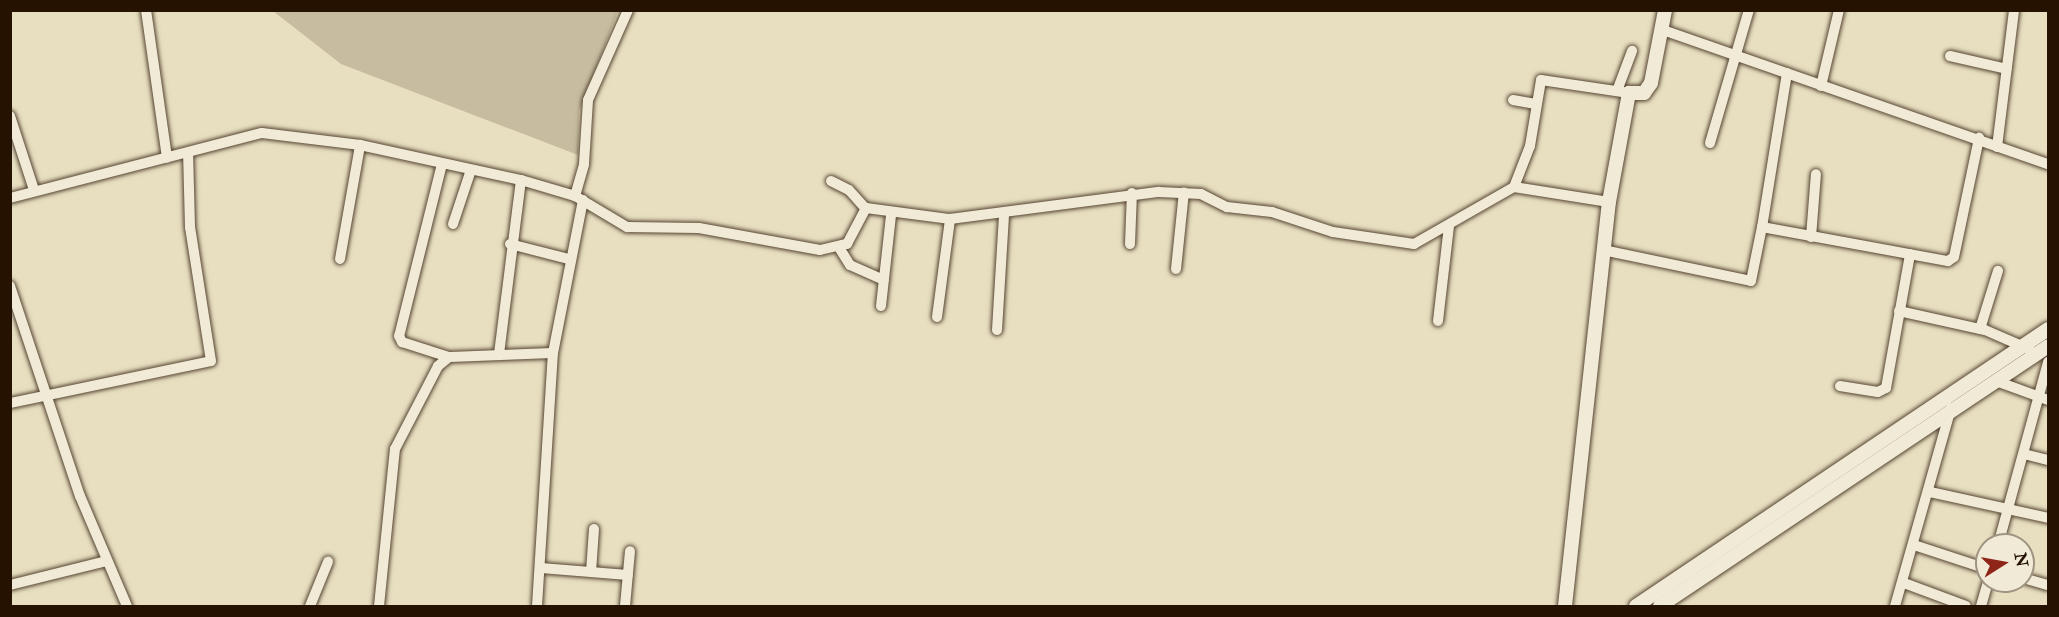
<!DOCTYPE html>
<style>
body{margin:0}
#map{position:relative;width:2059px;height:617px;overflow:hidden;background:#e8dfc1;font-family:"IM FELL Double Pica",serif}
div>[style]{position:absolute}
.green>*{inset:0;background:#c7bca0}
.roads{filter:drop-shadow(0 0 2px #564531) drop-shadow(0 0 2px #564531)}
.minor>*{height:10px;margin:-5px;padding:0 5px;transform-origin:5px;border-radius:5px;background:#f0ead7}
.tertiary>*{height:14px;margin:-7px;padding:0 7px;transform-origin:7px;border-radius:7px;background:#f0ead7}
span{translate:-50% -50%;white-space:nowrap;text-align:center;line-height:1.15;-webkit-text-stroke:4.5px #f0ead7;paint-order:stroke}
.frame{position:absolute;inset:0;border:12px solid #251201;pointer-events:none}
.north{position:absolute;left:1975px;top:533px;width:60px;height:60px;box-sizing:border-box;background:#f0ead7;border:2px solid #9f9481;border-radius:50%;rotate:79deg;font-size:16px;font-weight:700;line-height:24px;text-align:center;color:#251201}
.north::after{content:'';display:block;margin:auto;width:21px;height:27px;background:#8f2418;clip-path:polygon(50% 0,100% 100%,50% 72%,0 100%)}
</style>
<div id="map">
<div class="green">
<i style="clip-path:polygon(273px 11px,618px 11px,579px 111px,578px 155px,341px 64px)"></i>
</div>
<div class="roads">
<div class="minor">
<i style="left:146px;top:10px;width:149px;rotate:81.9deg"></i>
<i style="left:1660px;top:29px;width:411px;rotate:19.2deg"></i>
<i style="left:1950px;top:56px;width:58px;rotate:12.8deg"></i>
<i style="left:1787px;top:73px;width:156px;rotate:99.2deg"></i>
<i style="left:1762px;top:227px;width:189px;rotate:10.4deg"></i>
<i style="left:1948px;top:261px;width:7px;rotate:-34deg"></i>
<i style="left:1954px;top:257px;width:122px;rotate:-78.1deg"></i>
<i style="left:1821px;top:86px;width:78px;rotate:-76.7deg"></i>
<i style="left:1617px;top:91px;width:43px;rotate:-69.4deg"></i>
<i style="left:1513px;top:100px;width:23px;rotate:10deg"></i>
<i style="left:10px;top:116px;width:78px;rotate:72deg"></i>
<i style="left:1710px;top:143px;width:139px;rotate:-73.7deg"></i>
<i style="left:1997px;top:147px;width:138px;rotate:-82.9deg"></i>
<i style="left:442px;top:164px;width:177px;rotate:104deg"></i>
<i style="left:399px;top:336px;width:7px;rotate:63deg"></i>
<i style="left:402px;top:342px;width:49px;rotate:17.7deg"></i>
<i style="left:831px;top:181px;width:20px;rotate:27deg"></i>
<i style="left:849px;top:190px;width:24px;rotate:48deg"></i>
<i style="left:1514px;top:187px;width:96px;rotate:9deg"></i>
<i style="left:575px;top:196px;width:33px;rotate:-74deg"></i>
<i style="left:584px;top:164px;width:64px;rotate:-86.4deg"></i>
<i style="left:588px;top:100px;width:98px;rotate:-66deg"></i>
<i style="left:10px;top:198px;width:260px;rotate:-14.5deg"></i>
<i style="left:262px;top:133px;width:99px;rotate:7deg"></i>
<i style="left:360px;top:145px;width:165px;rotate:12.3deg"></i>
<i style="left:521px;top:180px;width:56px;rotate:16.5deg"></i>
<i style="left:575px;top:196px;width:61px;rotate:30.8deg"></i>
<i style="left:627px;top:227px;width:72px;rotate:0.8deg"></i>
<i style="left:699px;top:228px;width:123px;rotate:10.3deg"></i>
<i style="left:820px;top:250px;width:28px;rotate:-13deg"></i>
<i style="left:847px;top:244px;width:41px;rotate:-62.2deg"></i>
<i style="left:866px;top:208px;width:85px;rotate:7.5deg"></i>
<i style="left:950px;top:219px;width:211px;rotate:-7.4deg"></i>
<i style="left:1159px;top:192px;width:42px;rotate:2.7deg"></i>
<i style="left:1201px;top:194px;width:29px;rotate:27deg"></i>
<i style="left:1227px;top:207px;width:45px;rotate:6.3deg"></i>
<i style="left:1272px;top:212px;width:64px;rotate:18.2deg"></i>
<i style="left:1333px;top:232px;width:82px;rotate:8.4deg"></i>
<i style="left:1414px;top:244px;width:115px;rotate:-29.7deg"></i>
<i style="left:1514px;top:187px;width:44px;rotate:-68.7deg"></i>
<i style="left:1530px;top:146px;width:67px;rotate:-80.5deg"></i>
<i style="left:1541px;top:80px;width:89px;rotate:8.4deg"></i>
<i style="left:453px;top:224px;width:57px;rotate:-71.6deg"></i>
<i style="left:1811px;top:237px;width:63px;rotate:-85.5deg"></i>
<i style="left:510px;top:244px;width:61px;rotate:14.3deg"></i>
<i style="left:1130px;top:244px;width:51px;rotate:-87.8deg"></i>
<i style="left:840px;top:249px;width:19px;rotate:58deg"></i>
<i style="left:850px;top:265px;width:37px;rotate:24deg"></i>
<i style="left:1603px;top:250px;width:151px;rotate:11.8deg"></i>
<i style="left:1751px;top:281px;width:55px;rotate:-78.5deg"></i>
<i style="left:340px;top:259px;width:116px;rotate:-80deg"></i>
<i style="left:1176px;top:269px;width:77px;rotate:-84.1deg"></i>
<i style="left:10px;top:286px;width:221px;rotate:71.6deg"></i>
<i style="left:80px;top:496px;width:120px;rotate:66.9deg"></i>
<i style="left:881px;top:306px;width:92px;rotate:-83.7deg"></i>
<i style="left:1899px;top:311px;width:88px;rotate:12.5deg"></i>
<i style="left:1985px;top:330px;width:48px;rotate:23.4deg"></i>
<i style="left:937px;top:317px;width:99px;rotate:-82.4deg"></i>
<i style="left:1438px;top:321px;width:96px;rotate:-83.4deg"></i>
<i style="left:1980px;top:329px;width:61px;rotate:-72.8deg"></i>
<i style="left:997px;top:330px;width:115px;rotate:-86.5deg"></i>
<i style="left:499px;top:354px;width:175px;rotate:-82.8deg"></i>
<i style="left:1996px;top:381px;width:55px;rotate:20.1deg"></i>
<i style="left:1840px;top:386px;width:38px;rotate:9deg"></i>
<i style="left:1878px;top:392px;width:9px;rotate:-27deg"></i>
<i style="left:1886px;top:388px;width:136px;rotate:-79.8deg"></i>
<i style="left:10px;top:403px;width:205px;rotate:-11.8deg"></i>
<i style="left:211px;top:361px;width:136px;rotate:-98.9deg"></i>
<i style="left:190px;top:227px;width:74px;rotate:-91.5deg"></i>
<i style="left:2024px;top:454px;width:25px;rotate:14deg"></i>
<i style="left:1930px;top:492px;width:121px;rotate:12.4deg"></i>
<i style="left:1914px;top:545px;width:77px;rotate:18.2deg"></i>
<i style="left:1998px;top:545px;width:190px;rotate:-74.7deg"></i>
<i style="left:541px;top:568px;width:87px;rotate:4.6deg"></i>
<i style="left:591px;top:572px;width:43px;rotate:-86deg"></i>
<i style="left:2023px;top:578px;width:26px;rotate:16deg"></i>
<i style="left:1904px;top:583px;width:66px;rotate:20.4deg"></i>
<i style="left:10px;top:585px;width:99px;rotate:-14deg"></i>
<i style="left:310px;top:606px;width:48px;rotate:-67.8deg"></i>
<i style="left:379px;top:606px;width:158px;rotate:-84.2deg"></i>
<i style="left:395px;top:449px;width:93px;rotate:-62.6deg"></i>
<i style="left:438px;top:366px;width:14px;rotate:-39deg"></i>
<i style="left:449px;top:357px;width:104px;rotate:-2.2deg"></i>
<i style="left:537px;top:606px;width:254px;rotate:-86.4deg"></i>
<i style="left:553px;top:353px;width:156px;rotate:-78.9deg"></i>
<i style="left:625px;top:606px;width:55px;rotate:-84.8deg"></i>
<i style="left:1895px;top:606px;width:206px;rotate:-74.2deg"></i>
<i style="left:1981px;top:606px;width:26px;rotate:-74deg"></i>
</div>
<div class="tertiary">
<i style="left:1565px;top:606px;width:406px;rotate:-83.8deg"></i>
<i style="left:1609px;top:202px;width:111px;rotate:-79.6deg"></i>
<i style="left:1629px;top:93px;width:15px"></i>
<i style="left:1644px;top:93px;width:12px;rotate:-55deg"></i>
<i style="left:1651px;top:83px;width:74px;rotate:-79.1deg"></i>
<i style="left:1636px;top:606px;width:496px;rotate:-33.9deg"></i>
<i style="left:1660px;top:606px;width:467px;rotate:-33.8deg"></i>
</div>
</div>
<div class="frame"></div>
<div class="north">N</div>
</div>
